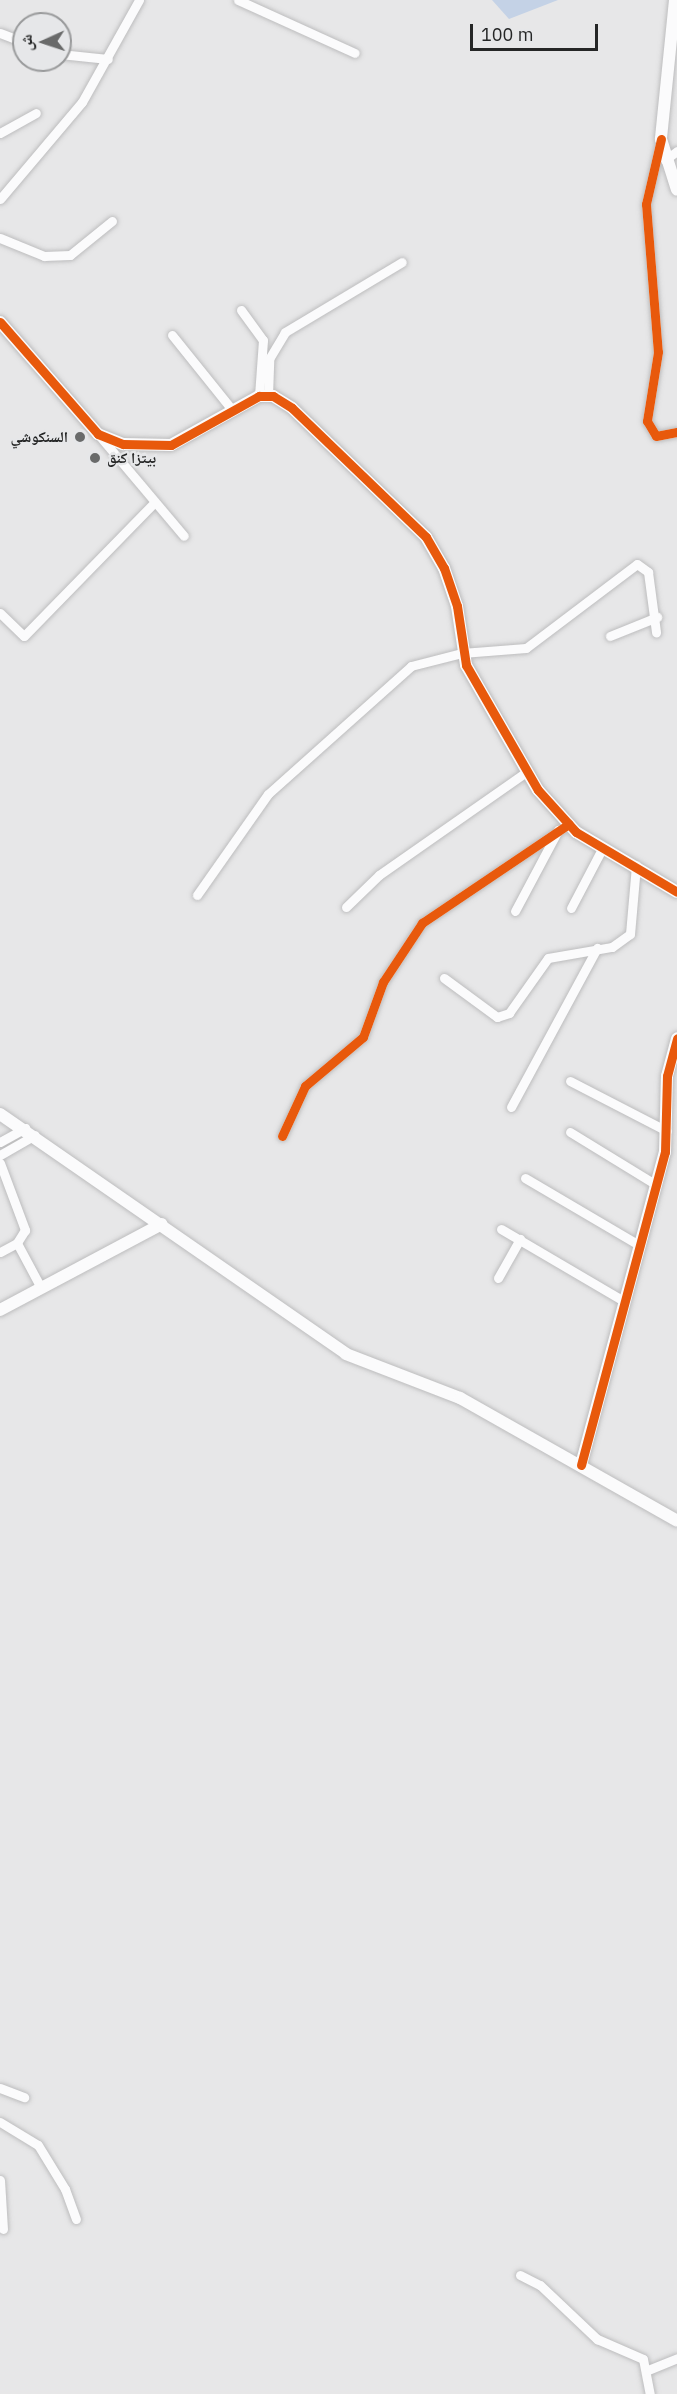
<!DOCTYPE html>
<meta charset="utf-8">
<style>
body{margin:0}
#map{position:relative;width:677px;height:2394px;overflow:hidden;background:#e7e7e8;font-family:"IBM Plex Sans","Noto Naskh Arabic",sans-serif}
div>[style]{position:absolute}
.green>*{inset:0;background:#c4d2e6}
.roads{filter:drop-shadow(0 0 2px #bdbdbe) drop-shadow(0 0 2px #bdbdbe)}
.street>*{height:9px;margin:-4.5px;padding:0 4.5px;transform-origin:4.5px;border-radius:4.5px;background:#fbfbfc}
.secondary>*{height:12px;margin:-6px;padding:0 6px;transform-origin:6px;border-radius:6px;background:#fbfbfc}
.cycleway>*{height:9px;margin:-4.5px;padding:0 4.5px;transform-origin:4.5px;border-radius:4.5px;background:#e8590c}
.dots>*{width:16px;height:16px;translate:-50% -50%;box-sizing:border-box;border:3px solid #e6e7e9;border-radius:50%}
span{translate:-50% -50%;white-space:nowrap;text-align:center;line-height:1.15;-webkit-text-stroke:4.5px #e6e7e9;paint-order:stroke}
.poi-label{font-size:15px;color:#252626;font-weight:700}
.right{translate:-100% -50%;text-align:right}
.left{translate:0 -50%;text-align:left}
.north{position:absolute;left:12px;top:12px;width:60px;height:60px;box-sizing:border-box;background:#e6e7e9;border:2px solid #999a9b;border-radius:50%;rotate:267deg;font-size:16px;font-weight:700;line-height:24px;text-align:center;color:#252626}
.north::after{content:'';display:block;margin:auto;width:21px;height:27px;background:#696a6a;clip-path:polygon(50% 0,100% 100%,50% 72%,0 100%)}
.scale{position:absolute;left:470px;top:24px;width:128px;height:27px;box-sizing:border-box;border:3px solid #252626;border-top:0;padding-left:8px;font-size:18px;line-height:21px;white-space:nowrap;color:#252626;-webkit-text-stroke:4px #e6e7e9;paint-order:stroke}
</style>
<div id="map">
<div class="green">
<i style="clip-path:polygon(492px 0,558px 0,509px 19px)"></i>
</div>
<div class="roads">
<div class="street">
<i style="left:238px;top:0;width:128px;rotate:24.4deg"></i>
<i style="left:0;top:33px;width:26px;rotate:21deg"></i>
<i style="left:60px;top:54px;width:48px;rotate:5.9deg"></i>
<i style="left:0;top:133px;width:41px;rotate:-29.1deg"></i>
<i style="left:661px;top:139px;width:67px;rotate:103deg"></i>
<i style="left:646px;top:204px;width:148px;rotate:85.4deg"></i>
<i style="left:658px;top:352px;width:70px;rotate:99.1deg"></i>
<i style="left:647px;top:421px;width:17px;rotate:59deg"></i>
<i style="left:656px;top:436px;width:21px;rotate:-11deg"></i>
<i style="left:665px;top:160px;width:15px;rotate:-37deg"></i>
<i style="left:0;top:199px;width:127px;rotate:-49.8deg"></i>
<i style="left:82px;top:102px;width:117px;rotate:-60.8deg"></i>
<i style="left:0;top:238px;width:48px;rotate:22.2deg"></i>
<i style="left:44px;top:256px;width:26px;rotate:-2deg"></i>
<i style="left:70px;top:255px;width:54px;rotate:-39deg"></i>
<i style="left:241px;top:310px;width:37px;rotate:54deg"></i>
<i style="left:263px;top:340px;width:56px;rotate:94.1deg"></i>
<i style="left:172px;top:335px;width:97px;rotate:51.2deg"></i>
<i style="left:268px;top:396px;width:37px;rotate:-88deg"></i>
<i style="left:269px;top:359px;width:31px;rotate:-59deg"></i>
<i style="left:285px;top:332px;width:136px;rotate:-30.9deg"></i>
<i style="left:98px;top:434px;width:133px;rotate:49.9deg"></i>
<i style="left:0;top:613px;width:33px;rotate:44deg"></i>
<i style="left:24px;top:636px;width:185px;rotate:-45.7deg"></i>
<i style="left:610px;top:636px;width:51px;rotate:-22deg"></i>
<i style="left:197px;top:895px;width:123px;rotate:-54.9deg"></i>
<i style="left:268px;top:794px;width:192px;rotate:-41.8deg"></i>
<i style="left:411px;top:666px;width:53px;rotate:-14.3deg"></i>
<i style="left:462px;top:653px;width:64px;rotate:-4.5deg"></i>
<i style="left:526px;top:648px;width:139px;rotate:-37.1deg"></i>
<i style="left:637px;top:564px;width:14px;rotate:36deg"></i>
<i style="left:648px;top:572px;width:61px;rotate:82.4deg"></i>
<i style="left:346px;top:907px;width:46px;rotate:-44.1deg"></i>
<i style="left:379px;top:875px;width:179px;rotate:-35deg"></i>
<i style="left:571px;top:908px;width:67px;rotate:-62.3deg"></i>
<i style="left:515px;top:911px;width:92px;rotate:-62deg"></i>
<i style="left:444px;top:978px;width:66px;rotate:36.3deg"></i>
<i style="left:497px;top:1017px;width:13px;rotate:-18deg"></i>
<i style="left:509px;top:1013px;width:67px;rotate:-54.7deg"></i>
<i style="left:548px;top:958px;width:65px;rotate:-9.8deg"></i>
<i style="left:612px;top:947px;width:22px;rotate:-36deg"></i>
<i style="left:630px;top:934px;width:69px;rotate:-85deg"></i>
<i style="left:570px;top:1081px;width:109px;rotate:27.3deg"></i>
<i style="left:511px;top:1107px;width:181px;rotate:-61.6deg"></i>
<i style="left:570px;top:1132px;width:100px;rotate:31.5deg"></i>
<i style="left:282px;top:1136px;width:55px;rotate:-65.3deg"></i>
<i style="left:305px;top:1086px;width:76px;rotate:-40.2deg"></i>
<i style="left:363px;top:1037px;width:59px;rotate:-70deg"></i>
<i style="left:383px;top:982px;width:71px;rotate:-56.5deg"></i>
<i style="left:422px;top:923px;width:177px;rotate:-34deg"></i>
<i style="left:0;top:1142px;width:29px;rotate:-29deg"></i>
<i style="left:0;top:1155px;width:40px;rotate:-29.7deg"></i>
<i style="left:0;top:1163px;width:72px;rotate:69.5deg"></i>
<i style="left:25px;top:1230px;width:15px;rotate:122deg"></i>
<i style="left:17px;top:1243px;width:19px;rotate:152deg"></i>
<i style="left:525px;top:1178px;width:130px;rotate:30.5deg"></i>
<i style="left:501px;top:1229px;width:140px;rotate:30.4deg"></i>
<i style="left:17px;top:1243px;width:51px;rotate:61.9deg"></i>
<i style="left:498px;top:1278px;width:45px;rotate:-60.6deg"></i>
<i style="left:0;top:2088px;width:26px;rotate:21deg"></i>
<i style="left:0;top:2122px;width:44px;rotate:31.2deg"></i>
<i style="left:38px;top:2145px;width:52px;rotate:58.5deg"></i>
<i style="left:65px;top:2189px;width:32px;rotate:70deg"></i>
<i style="left:0;top:2180px;width:49px;rotate:86.5deg"></i>
<i style="left:520px;top:2275px;width:22px;rotate:27deg"></i>
<i style="left:540px;top:2285px;width:79px;rotate:43.5deg"></i>
<i style="left:597px;top:2339px;width:50px;rotate:23.5deg"></i>
<i style="left:643px;top:2359px;width:36px;rotate:79deg"></i>
<i style="left:648px;top:2370px;width:31px;rotate:-22deg"></i>
</div>
<div class="secondary">
<i style="left:675px;top:0;width:140px;rotate:95.8deg"></i>
<i style="left:661px;top:139px;width:53px;rotate:72.6deg"></i>
<i style="left:0;top:322px;width:149px;rotate:48.8deg"></i>
<i style="left:98px;top:434px;width:27px;rotate:22deg"></i>
<i style="left:123px;top:444px;width:48px;rotate:1.2deg"></i>
<i style="left:171px;top:445px;width:101px;rotate:-29.1deg"></i>
<i style="left:259px;top:396px;width:14px"></i>
<i style="left:273px;top:396px;width:22px;rotate:32deg"></i>
<i style="left:292px;top:408px;width:186px;rotate:43.9deg"></i>
<i style="left:426px;top:537px;width:36px;rotate:60deg"></i>
<i style="left:444px;top:568px;width:40px;rotate:71.1deg"></i>
<i style="left:457px;top:606px;width:60px;rotate:81.3deg"></i>
<i style="left:466px;top:665px;width:144px;rotate:60.1deg"></i>
<i style="left:538px;top:790px;width:57px;rotate:47.9deg"></i>
<i style="left:576px;top:832px;width:117px;rotate:30.7deg"></i>
<i style="left:0;top:1114px;width:421px;rotate:34.7deg"></i>
<i style="left:346px;top:1354px;width:122px;rotate:21.1deg"></i>
<i style="left:460px;top:1398px;width:249px;rotate:29.5deg"></i>
<i style="left:0;top:1310px;width:183px;rotate:-28deg"></i>
<i style="left:581px;top:1465px;width:324px;rotate:-75deg"></i>
<i style="left:665px;top:1152px;width:76px;rotate:-88.5deg"></i>
<i style="left:667px;top:1076px;width:39px;rotate:-75deg"></i>
</div>
</div>
<div class="cycleway">
<i style="left:661px;top:139px;width:67px;rotate:103deg"></i>
<i style="left:646px;top:204px;width:148px;rotate:85.4deg"></i>
<i style="left:658px;top:352px;width:70px;rotate:99.1deg"></i>
<i style="left:647px;top:421px;width:17px;rotate:59deg"></i>
<i style="left:656px;top:436px;width:21px;rotate:-11deg"></i>
<i style="left:0;top:322px;width:149px;rotate:48.8deg"></i>
<i style="left:98px;top:434px;width:27px;rotate:22deg"></i>
<i style="left:123px;top:444px;width:48px;rotate:1.2deg"></i>
<i style="left:171px;top:445px;width:101px;rotate:-29.1deg"></i>
<i style="left:259px;top:396px;width:14px"></i>
<i style="left:273px;top:396px;width:22px;rotate:32deg"></i>
<i style="left:292px;top:408px;width:186px;rotate:43.9deg"></i>
<i style="left:426px;top:537px;width:36px;rotate:60deg"></i>
<i style="left:444px;top:568px;width:40px;rotate:71.1deg"></i>
<i style="left:457px;top:606px;width:60px;rotate:81.3deg"></i>
<i style="left:466px;top:665px;width:144px;rotate:60.1deg"></i>
<i style="left:538px;top:790px;width:57px;rotate:47.9deg"></i>
<i style="left:576px;top:832px;width:117px;rotate:30.7deg"></i>
<i style="left:282px;top:1136px;width:55px;rotate:-65.3deg"></i>
<i style="left:305px;top:1086px;width:76px;rotate:-40.2deg"></i>
<i style="left:363px;top:1037px;width:59px;rotate:-70deg"></i>
<i style="left:383px;top:982px;width:71px;rotate:-56.5deg"></i>
<i style="left:422px;top:923px;width:177px;rotate:-34deg"></i>
<i style="left:581px;top:1465px;width:324px;rotate:-75deg"></i>
<i style="left:665px;top:1152px;width:76px;rotate:-88.5deg"></i>
<i style="left:667px;top:1076px;width:39px;rotate:-75deg"></i>
</div>
<div class="dots">
<i style="left:80px;top:437px;background:#696a6a"></i>
<i style="left:95px;top:458px;background:#696a6a"></i>
</div>
<div class="poi-label">
<span class="right" style="left:68px;top:437px">السنكوشي</span>
<span class="left" style="left:107px;top:458px">بيتزا كنق</span>
</div>
<div class="north">ش</div>
<div class="scale">100 m</div>
</div>
